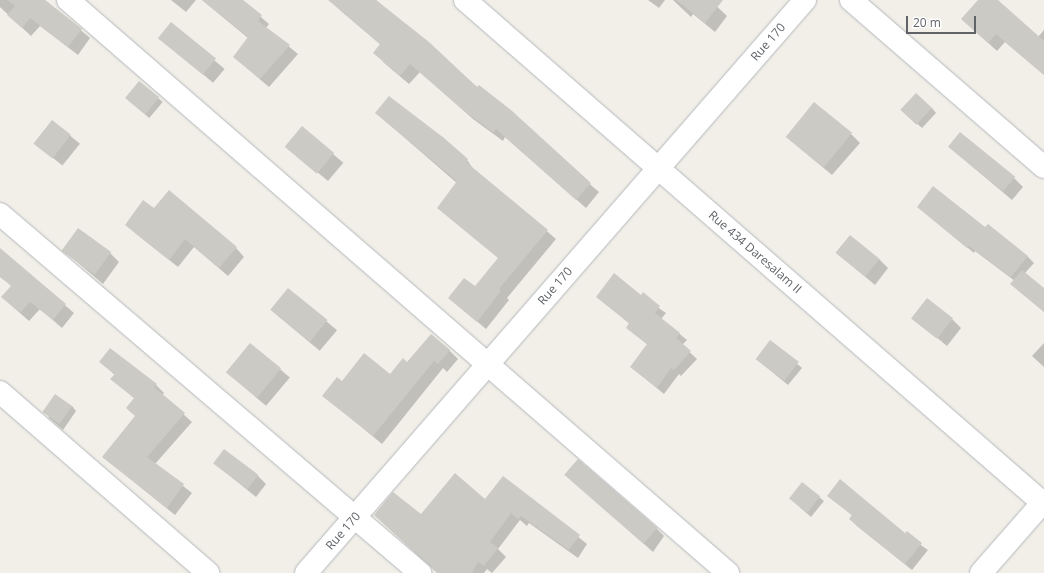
<!DOCTYPE html>
<style>
body{margin:0}
#map{position:relative;width:1044px;height:573px;overflow:hidden;background:#f1efe8;font-family:"Open Sans",sans-serif}
div>[style]{position:absolute}
.shadow>*{inset:0;background:#0003;transform-origin:0 0}
.building>*{inset:0;background:#cccac5;transform-origin:0 0}
.roads{filter:drop-shadow(0 0 1px #b5b8bc) drop-shadow(0 0 1px #b5b8bc)}
.minor>*{height:22px;margin:-11px;padding:0 11px;transform-origin:11px;border-radius:11px;background:#fff}
span{translate:-50% -50%;white-space:nowrap;text-align:center;line-height:1.15;-webkit-text-stroke:3px #fff;paint-order:stroke}
.street-label{font-size:12px;color:#5f6368}
.scale{position:absolute;left:906px;top:16px;width:70px;height:18px;box-sizing:border-box;border:2px solid #5f6368;border-top:0;padding-left:5px;font-size:12px;line-height:14px;white-space:nowrap;color:#5f6368;-webkit-text-stroke:3px #fff;paint-order:stroke}
</style>
<div id="map">
<div class="shadow">
<i style="clip-path:polygon(0 0,45px 0,90px 38px,78px 55px,40px 26px,31px 36px,0 7px)"></i>
<i style="clip-path:polygon(171px 0,196px 0,186px 12px)"></i>
<i style="clip-path:polygon(202px 0,241px 0,269px 24px,266px 28px,298px 54px,269px 87px,234px 57px,248px 38px)"></i>
<i style="clip-path:polygon(333px 0,376px 0,599px 192px,586px 208px,505px 137px,503px 141px,473px 119px,420px 72px,409px 84px,383px 62px,381px 45px,341px 11px)"></i>
<i style="clip-path:polygon(648px 0,665px 0,659px 8px)"></i>
<i style="clip-path:polygon(673px 0,710px 0,727px 16px,715px 32px,693px 14px,691px 17px)"></i>
<i style="clip-path:polygon(979px 0,996px 0,1038px 37px,1044px 30px,1044px 75px,1005px 42px,997px 51px,962px 19px)"></i>
<i style="left:171px;top:24px;width:70px;height:18px;rotate:40deg"></i>
<i style="left:139px;top:82px;width:31px;height:21px;rotate:40deg"></i>
<i style="clip-path:polygon(932px 108px,936px 113px,922px 128px,906px 114px)"></i>
<i style="clip-path:polygon(376px 113px,467px 160px,474px 170px,556px 239px,507px 298px,509px 300px,486px 329px,449px 298px,475px 288px,499px 259px,458px 184px)"></i>
<i style="left:52px;top:121px;width:36px;height:28px;rotate:39deg"></i>
<i style="left:302px;top:128px;width:54px;height:24px;rotate:40deg"></i>
<i style="clip-path:polygon(851px 134px,860px 143px,832px 175px,796px 145px)"></i>
<i style="clip-path:polygon(949px 147px,1014px 178px,1023px 187px,1012px 200px)"></i>
<i style="clip-path:polygon(918px 207px,985px 228px,988px 225px,1028px 257px,1034px 263px,1025px 273px,1044px 289px,1044px 312px,1012px 284px,1015px 281px,975px 251px,974px 253px)"></i>
<i style="clip-path:polygon(154px 209px,236px 248px,244px 257px,228px 276px,194px 247px,178px 267px,135px 233px)"></i>
<i style="clip-path:polygon(0 249px,74px 313px,62px 328px,40px 309px,29px 321px,11px 305px,12px 286px,0 277px)"></i>
<i style="clip-path:polygon(63px 250px,110px 253px,119px 262px,103px 284px)"></i>
<i style="clip-path:polygon(837px 253px,879px 259px,888px 268px,875px 285px)"></i>
<i style="left:288px;top:289px;width:64px;height:27px;rotate:40deg"></i>
<i style="clip-path:polygon(641px 296px,666px 313px,661px 319px,687px 340px,682px 345px,697px 359px,681px 376px,679px 374px,664px 394px,631px 367px,648px 345px,627px 328px,630px 324px,597px 297px)"></i>
<i style="clip-path:polygon(913px 318px,952px 319px,961px 328px,947px 346px)"></i>
<i style="clip-path:polygon(771px 341px,802px 368px,788px 385px,760px 362px)"></i>
<i style="clip-path:polygon(1044px 343px,1044px 367px,1032px 356px)"></i>
<i style="left:250px;top:344px;width:52px;height:37px;rotate:40deg"></i>
<i style="clip-path:polygon(449px 350px,458px 359px,447px 372px,443px 368px,382px 444px,324px 396px,342px 382px,390px 375px,407px 363px)"></i>
<i style="clip-path:polygon(100px 362px,156px 385px,164px 393px,162px 395px,192px 422px,155px 464px,192px 493px,175px 515px,103px 457px,136px 417px,135px 399px,112px 379px,115px 375px)"></i>
<i style="clip-path:polygon(72px 406px,76px 411px,63px 430px,48px 417px)"></i>
<i style="clip-path:polygon(214px 463px,257px 475px,266px 484px,256px 497px)"></i>
<i style="clip-path:polygon(566px 475px,656px 528px,664px 536px,653px 552px)"></i>
<i style="clip-path:polygon(503px 477px,587px 544px,578px 558px,529px 523px,527px 526px,520px 520px,498px 549px,506px 557px,492px 573px,487px 569px,484px 573px,437px 573px,421px 515px,485px 501px)"></i>
<i style="clip-path:polygon(828px 496px,905px 534px,928px 550px,912px 570px,857px 526px,850px 519px,853px 516px)"></i>
<i style="clip-path:polygon(819px 497px,824px 501px,811px 517px,795px 503px)"></i>
</div>
<div class="building">
<i style="clip-path:polygon(7px 0,45px 0,82px 29px,68px 47px,30px 18px,22px 28px,7px 15px,15px 6px)"></i>
<i style="clip-path:polygon(202px 0,243px 0,262px 15px,258px 21px,290px 45px,260px 79px,233px 57px,248px 37px)"></i>
<i style="clip-path:polygon(328px 0,376px 0,429px 42px,477px 87px,479px 85px,511px 110px,591px 183px,576px 200px,496px 129px,493px 132px,463px 110px,410px 64px,400px 76px,373px 53px,380px 44px)"></i>
<i style="clip-path:polygon(676px 0,723px 0,705px 23px)"></i>
<i style="clip-path:polygon(978px 0,998px 0,1044px 41px,1044px 75px,996px 34px,988px 43px,961px 19px)"></i>
<i style="left:171px;top:22px;width:58px;height:21px;rotate:39deg"></i>
<i style="left:139px;top:81px;width:26px;height:22px;rotate:39deg"></i>
<i style="left:916px;top:93px;width:22px;height:23px;rotate:43deg"></i>
<i style="clip-path:polygon(389px 96px,444px 138px,468px 159px,466px 162px,548px 230px,499px 289px,501px 291px,477px 322px,448px 298px,464px 278px,475px 286px,498px 258px,437px 208px,457px 181px,375px 113px)"></i>
<i style="left:814px;top:102px;width:49px;height:45px;rotate:39deg"></i>
<i style="left:52px;top:120px;width:24px;height:30px;rotate:38deg"></i>
<i style="left:302px;top:126px;width:42px;height:27px;rotate:40deg"></i>
<i style="left:960px;top:132px;width:71px;height:19px;rotate:39deg"></i>
<i style="clip-path:polygon(933px 186px,985px 227px,988px 224px,1028px 256px,1011px 277px,969px 246px,967px 248px,917px 207px)"></i>
<i style="clip-path:polygon(169px 190px,237px 247px,219px 268px,185px 239px,169px 260px,125px 225px,143px 200px,154px 208px)"></i>
<i style="left:78px;top:228px;width:41px;height:28px;rotate:36deg"></i>
<i style="left:850px;top:235px;width:38px;height:23px;rotate:39deg"></i>
<i style="clip-path:polygon(0 248px,66px 304px,53px 320px,30px 302px,20px 313px,1px 297px,11px 286px,0 276px)"></i>
<i style="clip-path:polygon(1022px 270px,1044px 288px,1044px 312px,1010px 284px)"></i>
<i style="clip-path:polygon(614px 273px,641px 295px,643px 292px,660px 306px,655px 313px,680px 333px,676px 338px,691px 351px,674px 370px,671px 368px,657px 388px,630px 367px,647px 344px,626px 328px,629px 323px,596px 297px)"></i>
<i style="left:288px;top:288px;width:51px;height:28px;rotate:39deg"></i>
<i style="left:927px;top:298px;width:33px;height:26px;rotate:38deg"></i>
<i style="clip-path:polygon(431px 334px,450px 350px,438px 364px,434px 361px,373px 436px,322px 396px,337px 377px,342px 381px,364px 353px,390px 374px,403px 358px,407px 362px)"></i>
<i style="left:770px;top:340px;width:36px;height:24px;rotate:37deg"></i>
<i style="left:250px;top:343px;width:40px;height:38px;rotate:39deg"></i>
<i style="clip-path:polygon(110px 348px,157px 384px,154px 387px,185px 413px,147px 457px,184px 484px,167px 508px,102px 457px,135px 416px,126px 408px,134px 398px,110px 379px,115px 374px,99px 362px)"></i>
<i style="left:55px;top:394px;width:21px;height:22px;rotate:35deg"></i>
<i style="left:224px;top:449px;width:43px;height:18px;rotate:37deg"></i>
<i style="left:578px;top:459px;width:105px;height:21px;rotate:41deg"></i>
<i style="clip-path:polygon(455px 473px,485px 499px,503px 476px,580px 535px,569px 550px,521px 516px,518px 519px,511px 513px,490px 542px,498px 548px,484px 566px,478px 562px,472px 573px,437px 573px,374px 515px,393px 492px,421px 514px)"></i>
<i style="clip-path:polygon(840px 479px,905px 533px,907px 531px,922px 543px,905px 564px,849px 519px,852px 515px,827px 496px)"></i>
<i style="left:802px;top:482px;width:23px;height:21px;rotate:38deg"></i>
</div>
<div class="roads">
<div class="minor">
<i style="left:68px;top:0;width:874px;rotate:40.96deg"></i>
<i style="left:465px;top:0;width:768px;rotate:41.04deg"></i>
<i style="left:851px;top:0;width:255px;rotate:40.9deg"></i>
<i style="left:0;top:214px;width:553px;rotate:40.52deg"></i>
<i style="left:0;top:392px;width:276px;rotate:41deg"></i>
<i style="left:306px;top:573px;width:760px;rotate:-48.95deg"></i>
<i style="left:981px;top:573px;width:96px;rotate:-48.8deg"></i>
</div>
</div>
<div class="street-label">
<span style="left:768px;top:42px;rotate:-49deg">Rue 170</span>
<span style="left:755px;top:252px;rotate:41deg">Rue 434 Daresalam II</span>
<span style="left:555px;top:286px;rotate:-49deg">Rue 170</span>
<span style="left:343px;top:531px;rotate:-49deg">Rue 170</span>
</div>
<div class="scale">20 m</div>
</div>
